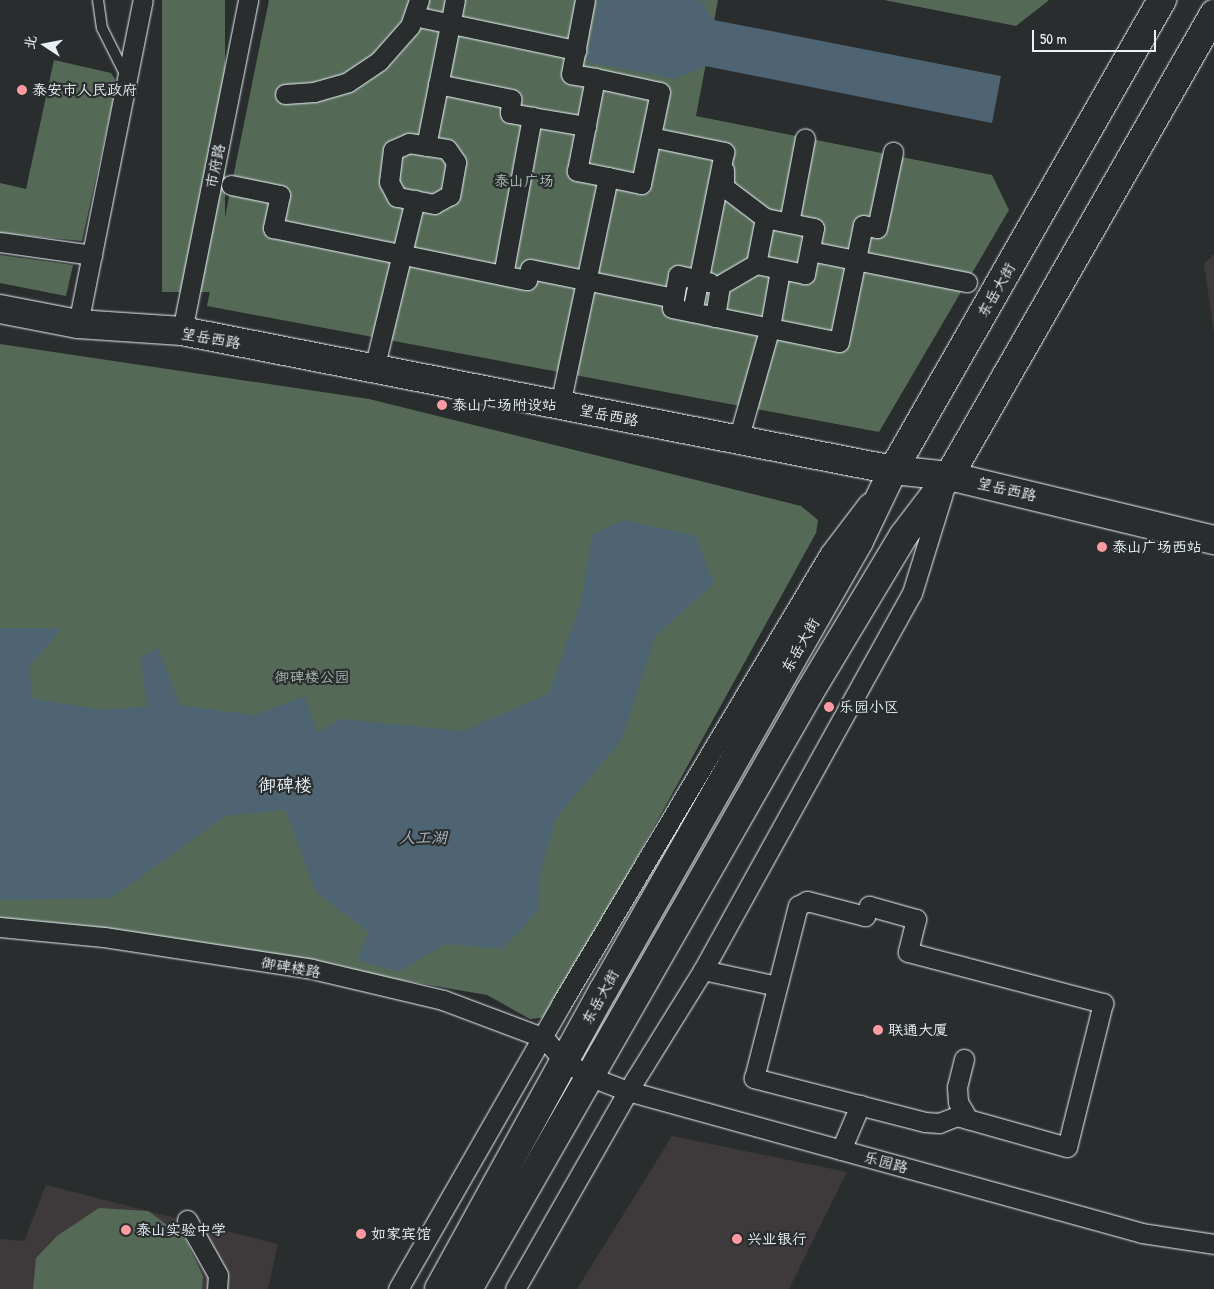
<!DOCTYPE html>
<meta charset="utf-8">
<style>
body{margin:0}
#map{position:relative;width:1214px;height:1289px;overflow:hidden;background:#2a2d2e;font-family:"Patrick Hand","LXGW WenKai TC",sans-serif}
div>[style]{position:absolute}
.built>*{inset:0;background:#3e3a3b}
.green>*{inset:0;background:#546a56;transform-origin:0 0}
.water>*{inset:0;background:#4e6472}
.roads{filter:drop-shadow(0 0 1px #e8f1f8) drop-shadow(0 0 1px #e8f1f8)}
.lane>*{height:10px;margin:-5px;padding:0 5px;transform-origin:5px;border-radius:5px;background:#2a2d2e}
.street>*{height:19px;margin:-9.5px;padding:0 9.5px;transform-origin:9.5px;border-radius:9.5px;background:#2a2d2e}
.secondary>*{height:28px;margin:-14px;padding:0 14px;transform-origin:14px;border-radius:14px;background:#2a2d2e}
.dots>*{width:14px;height:14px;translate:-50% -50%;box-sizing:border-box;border:2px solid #2a2d2e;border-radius:50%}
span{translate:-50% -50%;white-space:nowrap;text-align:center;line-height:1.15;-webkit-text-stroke:4.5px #2a2d2e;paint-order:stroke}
.poi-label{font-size:15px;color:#e8f1f8}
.left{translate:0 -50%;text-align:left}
.street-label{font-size:15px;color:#e8f1f8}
.park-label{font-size:15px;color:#adbbb7}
.water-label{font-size:16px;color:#aab9c2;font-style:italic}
.quarter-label{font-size:18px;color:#e8f1f8}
.north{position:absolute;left:20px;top:20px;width:50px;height:50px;-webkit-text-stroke:4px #2a2d2e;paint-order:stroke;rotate:281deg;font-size:14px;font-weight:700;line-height:20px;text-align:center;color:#e8f1f8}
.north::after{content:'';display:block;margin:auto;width:18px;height:22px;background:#e8f1f8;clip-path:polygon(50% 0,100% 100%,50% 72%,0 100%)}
.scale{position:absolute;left:1032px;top:30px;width:124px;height:22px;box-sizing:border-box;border:2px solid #e8f1f8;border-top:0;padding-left:6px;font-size:15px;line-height:18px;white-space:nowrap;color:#e8f1f8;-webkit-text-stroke:4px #2a2d2e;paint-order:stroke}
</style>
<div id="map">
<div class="built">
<i style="clip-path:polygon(1214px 254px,1214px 332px,1204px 264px)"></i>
<i style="clip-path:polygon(672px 1136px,847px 1172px,789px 1289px,577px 1289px)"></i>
<i style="clip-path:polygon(46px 1185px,278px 1244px,268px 1289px,0 1289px,0 1239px,24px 1241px)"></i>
</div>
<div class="green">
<i style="left:162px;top:0;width:63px;height:292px"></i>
<i style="clip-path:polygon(269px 0,718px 0,696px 116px,992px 175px,1009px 210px,879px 432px,207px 306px)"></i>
<i style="clip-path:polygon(884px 0,1048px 0,1048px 1px,1016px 26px)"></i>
<i style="clip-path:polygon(54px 60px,111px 73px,117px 82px,82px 241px,0 233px,0 183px,26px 189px)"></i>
<i style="clip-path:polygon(0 255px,73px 265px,66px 296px,0 283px)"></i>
<i style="clip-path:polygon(0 344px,369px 399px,801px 506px,818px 520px,816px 533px,549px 1017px,530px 1019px,487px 995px,240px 952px,0 923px)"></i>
<i style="clip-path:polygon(99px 1208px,148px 1211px,185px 1238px,203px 1276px,202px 1289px,33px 1289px,36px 1258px,57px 1236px)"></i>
</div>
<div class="water">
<i style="clip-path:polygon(599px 0,700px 0,714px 20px,1001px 76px,992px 123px,705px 66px,676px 79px,586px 62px)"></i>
<i style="clip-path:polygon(623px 520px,696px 536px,714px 584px,656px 635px,622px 739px,555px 820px,540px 876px,538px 910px,503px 949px,446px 944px,398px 972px,357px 960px,368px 932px,316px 892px,285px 810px,226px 816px,111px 898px,0 900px,0 628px,62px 628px,29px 667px,33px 699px,105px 710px,147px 706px,140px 658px,158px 648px,180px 705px,254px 715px,305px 696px,317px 732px,341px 719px,464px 731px,549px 693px,581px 602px,592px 535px)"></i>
</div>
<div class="roads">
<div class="lane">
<i style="left:98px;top:0;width:28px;rotate:82deg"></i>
<i style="left:102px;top:28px;width:54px;rotate:63.4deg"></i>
</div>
<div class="street">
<i style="left:414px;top:16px;width:166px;rotate:11.9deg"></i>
<i style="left:595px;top:78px;width:66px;rotate:12.2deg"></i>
<i style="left:660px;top:92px;width:94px;rotate:101.7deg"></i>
<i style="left:641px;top:184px;width:34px;rotate:-168deg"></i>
<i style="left:438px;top:84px;width:75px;rotate:11.6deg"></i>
<i style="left:511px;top:99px;width:14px;rotate:94deg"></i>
<i style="left:510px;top:113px;width:22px;rotate:10deg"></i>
<i style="left:285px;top:94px;width:29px;rotate:-4deg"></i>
<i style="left:314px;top:92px;width:35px;rotate:-16deg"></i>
<i style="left:348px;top:82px;width:37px;rotate:-34deg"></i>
<i style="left:379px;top:61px;width:47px;rotate:-48.5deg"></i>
<i style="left:410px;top:26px;width:28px;rotate:-71deg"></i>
<i style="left:651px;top:137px;width:75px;rotate:11.6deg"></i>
<i style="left:724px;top:152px;width:163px;rotate:101.3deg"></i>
<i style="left:409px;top:143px;width:38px;rotate:9deg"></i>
<i style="left:447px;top:149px;width:16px;rotate:55deg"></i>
<i style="left:456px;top:162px;width:34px;rotate:100deg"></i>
<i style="left:450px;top:195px;width:18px;rotate:151deg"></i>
<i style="left:434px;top:204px;width:38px;rotate:-169deg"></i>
<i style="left:397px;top:197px;width:17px;rotate:-118deg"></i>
<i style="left:389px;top:182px;width:32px;rotate:-83deg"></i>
<i style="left:393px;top:150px;width:17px;rotate:-24deg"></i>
<i style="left:426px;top:146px;width:149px;rotate:-78.8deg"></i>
<i style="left:724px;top:170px;width:17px;rotate:90deg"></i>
<i style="left:724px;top:187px;width:51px;rotate:37.1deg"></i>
<i style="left:231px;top:185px;width:50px;rotate:11.5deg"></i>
<i style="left:280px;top:195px;width:34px;rotate:102deg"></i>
<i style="left:273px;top:228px;width:259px;rotate:11.6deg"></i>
<i style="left:527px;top:280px;width:11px;rotate:-75deg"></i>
<i style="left:530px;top:269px;width:147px;rotate:11.4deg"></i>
<i style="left:674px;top:298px;width:10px;rotate:101deg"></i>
<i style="left:672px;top:308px;width:170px;rotate:11.5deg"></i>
<i style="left:839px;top:342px;width:119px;rotate:-78.4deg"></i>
<i style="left:863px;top:225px;width:14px;rotate:12deg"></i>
<i style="left:877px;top:228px;width:78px;rotate:-78.1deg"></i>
<i style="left:765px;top:218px;width:50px;rotate:11.5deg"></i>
<i style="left:814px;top:228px;width:47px;rotate:101.1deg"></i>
<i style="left:805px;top:274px;width:50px;rotate:-168.5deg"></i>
<i style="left:756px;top:264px;width:47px;rotate:-78.9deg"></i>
<i style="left:789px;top:223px;width:86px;rotate:-79.3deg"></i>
<i style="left:0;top:242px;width:93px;rotate:8deg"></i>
<i style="left:810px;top:251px;width:160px;rotate:11.2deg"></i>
<i style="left:503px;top:275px;width:161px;rotate:-79.6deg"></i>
<i style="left:532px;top:117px;width:55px;rotate:9.5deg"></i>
<i style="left:674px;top:298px;width:23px;rotate:-80deg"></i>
<i style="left:678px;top:275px;width:32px;rotate:13deg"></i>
<i style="left:715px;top:317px;width:32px;rotate:-81deg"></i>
<i style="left:720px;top:285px;width:42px;rotate:-30.3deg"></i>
<i style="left:78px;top:324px;width:330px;rotate:-78.7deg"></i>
<i style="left:182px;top:331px;width:338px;rotate:-78.7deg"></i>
<i style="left:374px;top:369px;width:174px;rotate:-76.4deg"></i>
<i style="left:560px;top:405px;width:233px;rotate:-78.1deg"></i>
<i style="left:608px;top:177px;width:32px;rotate:-169deg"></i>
<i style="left:577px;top:171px;width:95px;rotate:-79deg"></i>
<i style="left:595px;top:78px;width:24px;rotate:-171deg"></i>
<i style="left:571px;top:74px;width:75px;rotate:-79.3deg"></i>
<i style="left:738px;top:440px;width:117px;rotate:-74.2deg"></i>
<i style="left:770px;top:327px;width:58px;rotate:-80deg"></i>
<i style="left:807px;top:901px;width:60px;rotate:14.5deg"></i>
<i style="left:865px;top:916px;width:11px;rotate:-68deg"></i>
<i style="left:869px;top:906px;width:49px;rotate:15.5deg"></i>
<i style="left:916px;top:919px;width:34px;rotate:104deg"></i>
<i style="left:908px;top:952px;width:202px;rotate:14.7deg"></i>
<i style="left:1103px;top:1003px;width:148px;rotate:104deg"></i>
<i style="left:1067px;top:1147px;width:114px;rotate:-164.3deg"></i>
<i style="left:957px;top:1116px;width:19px;rotate:159deg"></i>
<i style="left:939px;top:1123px;width:14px;rotate:-176deg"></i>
<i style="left:925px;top:1122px;width:177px;rotate:-165.6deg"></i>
<i style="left:754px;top:1078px;width:178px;rotate:-75.7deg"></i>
<i style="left:798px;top:906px;width:10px;rotate:-29deg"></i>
<i style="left:0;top:927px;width:104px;rotate:5.5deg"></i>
<i style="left:104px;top:937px;width:210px;rotate:8.7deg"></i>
<i style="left:312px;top:969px;width:135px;rotate:13.3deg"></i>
<i style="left:443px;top:1000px;width:108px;rotate:20.6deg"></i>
<i style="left:544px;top:1038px;width:30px;rotate:49deg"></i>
<i style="left:564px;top:1061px;width:31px;rotate:31deg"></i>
<i style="left:591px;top:1077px;width:40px;rotate:21deg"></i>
<i style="left:628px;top:1091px;width:533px;rotate:15.44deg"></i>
<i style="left:1142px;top:1233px;width:73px;rotate:8.7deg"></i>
<i style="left:703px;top:970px;width:76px;rotate:12.2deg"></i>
<i style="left:964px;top:1059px;width:29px;rotate:104deg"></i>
<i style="left:957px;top:1087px;width:15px;rotate:86deg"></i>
<i style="left:958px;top:1102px;width:20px;rotate:60deg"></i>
<i style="left:841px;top:1150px;width:49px;rotate:-67.1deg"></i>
<i style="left:187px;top:1220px;width:63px;rotate:60.6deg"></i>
<i style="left:218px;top:1275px;width:14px;rotate:94deg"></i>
<i style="left:398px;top:1289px;width:328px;rotate:-60.2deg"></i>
<i style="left:561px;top:1004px;width:525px;rotate:-59.19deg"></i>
<i style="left:830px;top:553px;width:63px;rotate:-52.8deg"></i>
<i style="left:515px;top:1289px;width:228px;rotate:-60.3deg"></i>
<i style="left:628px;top:1091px;width:142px;rotate:-58.2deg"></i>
<i style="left:703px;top:970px;width:431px;rotate:-61deg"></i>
<i style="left:912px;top:593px;width:105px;rotate:-72.8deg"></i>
</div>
<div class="secondary">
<i style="left:0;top:309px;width:79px;rotate:10.9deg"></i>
<i style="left:78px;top:324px;width:104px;rotate:3.9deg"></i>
<i style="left:182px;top:331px;width:724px;rotate:11.06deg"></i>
<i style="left:893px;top:470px;width:56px;rotate:6.1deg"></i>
<i style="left:949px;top:476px;width:273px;rotate:13.6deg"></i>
<i style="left:439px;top:1289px;width:340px;rotate:-61.2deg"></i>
<i style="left:603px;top:991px;width:518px;rotate:-60.36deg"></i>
<i style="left:859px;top:541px;width:79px;rotate:-64.4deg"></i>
<i style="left:893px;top:470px;width:542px;rotate:-60.22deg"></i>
<i style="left:468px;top:1289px;width:687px;rotate:-60.22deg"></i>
<i style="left:809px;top:693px;width:184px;rotate:-59deg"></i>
<i style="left:904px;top:535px;width:74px;rotate:-52.7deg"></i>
<i style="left:949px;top:476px;width:533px;rotate:-60.16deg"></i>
</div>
</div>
<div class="dots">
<i style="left:22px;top:90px;background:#ff9aa2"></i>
<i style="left:442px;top:405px;background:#ff9aa2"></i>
<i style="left:1102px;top:547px;background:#ff9aa2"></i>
<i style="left:829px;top:707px;background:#ff9aa2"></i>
<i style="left:878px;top:1030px;background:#ff9aa2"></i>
<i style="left:126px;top:1230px;background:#ff9aa2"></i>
<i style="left:361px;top:1234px;background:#ff9aa2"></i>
<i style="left:737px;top:1239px;background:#ff9aa2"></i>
</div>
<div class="poi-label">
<span class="left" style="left:32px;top:90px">泰安市人民政府</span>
<span class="left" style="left:452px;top:405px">泰山广场附设站</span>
<span class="left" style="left:1112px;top:547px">泰山广场西站</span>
<span class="left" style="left:839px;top:707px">乐园小区</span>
<span class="left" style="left:888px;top:1030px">联通大厦</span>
<span class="left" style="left:136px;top:1230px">泰山实验中学</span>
<span class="left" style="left:371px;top:1234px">如家宾馆</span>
<span class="left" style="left:747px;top:1239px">兴业银行</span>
</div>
<div class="street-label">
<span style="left:215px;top:166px;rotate:-79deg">市府路</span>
<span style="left:996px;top:290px;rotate:-60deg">东岳大街</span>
<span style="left:211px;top:338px;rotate:10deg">望岳西路</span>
<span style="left:609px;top:415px;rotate:11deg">望岳西路</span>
<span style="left:1007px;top:489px;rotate:13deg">望岳西路</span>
<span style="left:800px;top:645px;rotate:-60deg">东岳大街</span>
<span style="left:291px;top:967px;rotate:10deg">御碑楼路</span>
<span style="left:600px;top:997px;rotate:-61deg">东岳大街</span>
<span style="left:886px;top:1162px;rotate:15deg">乐园路</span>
</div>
<div class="park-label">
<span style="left:524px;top:181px">泰山广场</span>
<span style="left:312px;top:677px">御碑楼公园</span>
</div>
<div class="water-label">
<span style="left:423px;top:837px">人工湖</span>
</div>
<div class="quarter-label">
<span style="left:285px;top:785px">御碑楼</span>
</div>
<div class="north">北</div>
<div class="scale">50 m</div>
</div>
